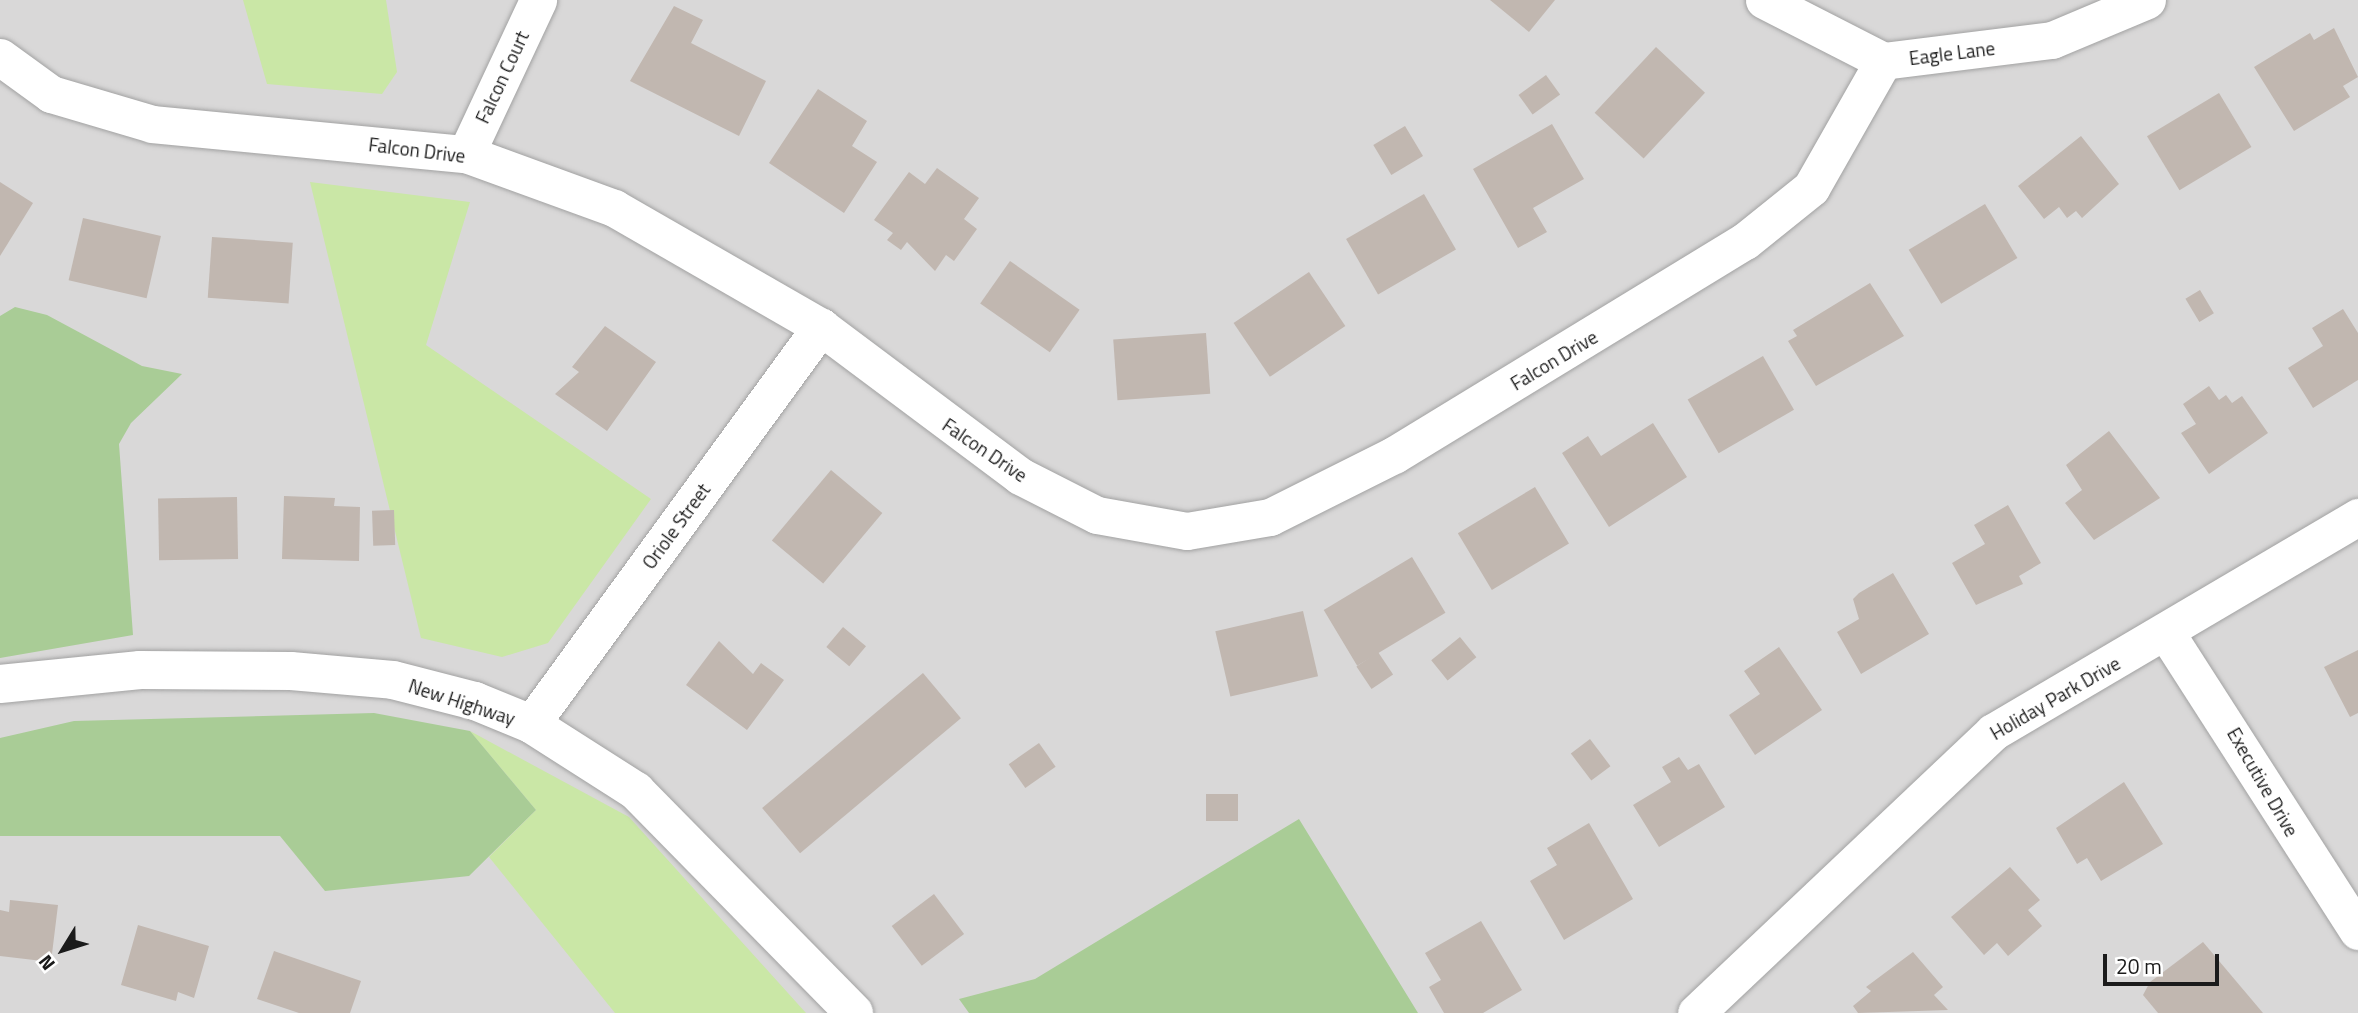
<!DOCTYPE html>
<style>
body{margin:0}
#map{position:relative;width:2358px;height:1013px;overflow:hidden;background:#ede8e1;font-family:"Titillium Web",sans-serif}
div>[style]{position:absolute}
.residential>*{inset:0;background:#d9d8d8;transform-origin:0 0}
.grass>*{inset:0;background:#cae7a6}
.forest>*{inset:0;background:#a9cc96}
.building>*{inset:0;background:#c1b7b0;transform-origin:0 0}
.roads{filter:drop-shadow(0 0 2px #a2a2a2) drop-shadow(0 0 2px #a2a2a2)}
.minor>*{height:37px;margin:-18.5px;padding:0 18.5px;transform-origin:18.5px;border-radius:18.5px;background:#fff}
.tertiary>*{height:38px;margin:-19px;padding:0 19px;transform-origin:19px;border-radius:19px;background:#fff}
span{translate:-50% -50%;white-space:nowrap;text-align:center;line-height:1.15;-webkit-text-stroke:7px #fff;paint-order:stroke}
.street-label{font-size:19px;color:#1b1b1b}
.north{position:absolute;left:28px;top:915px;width:70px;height:70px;-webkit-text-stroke:5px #fff;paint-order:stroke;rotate:232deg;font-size:19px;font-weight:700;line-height:28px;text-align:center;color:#1b1b1b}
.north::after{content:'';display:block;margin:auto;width:24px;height:32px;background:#1b1b1b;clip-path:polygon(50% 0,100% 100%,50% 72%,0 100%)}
.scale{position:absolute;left:2103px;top:954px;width:116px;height:32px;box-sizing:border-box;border:4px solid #1b1b1b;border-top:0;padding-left:9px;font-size:21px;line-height:24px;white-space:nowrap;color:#1b1b1b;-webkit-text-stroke:5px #fff;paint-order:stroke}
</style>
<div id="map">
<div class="residential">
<i style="left:0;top:0;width:2358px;height:1013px"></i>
</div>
<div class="grass">
<i style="clip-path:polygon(243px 0,386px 0,397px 72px,382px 94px,267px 84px)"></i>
<i style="clip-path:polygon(310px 182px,470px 202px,426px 345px,651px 499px,548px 643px,502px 657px,421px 638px)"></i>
<i style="clip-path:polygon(470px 731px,629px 817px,806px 1013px,615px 1013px,489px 857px,536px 810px)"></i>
</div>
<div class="forest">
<i style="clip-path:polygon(15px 307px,47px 315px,142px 366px,182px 374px,131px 423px,119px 444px,133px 635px,0 658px,0 316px)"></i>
<i style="clip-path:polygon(374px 713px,470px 731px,536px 810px,469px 876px,325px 891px,280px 836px,0 836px,0 738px,74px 721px)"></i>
<i style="clip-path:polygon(1299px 819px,1418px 1013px,969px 1013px,959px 999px,1035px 979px)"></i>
</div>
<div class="building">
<i style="clip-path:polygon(1490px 0,1555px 0,1529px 32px)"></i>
<i style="clip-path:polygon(674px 6px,703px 20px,691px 43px,766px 81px,739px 136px,630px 81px)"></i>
<i style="clip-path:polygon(2334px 28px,2358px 77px,2343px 86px,2350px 97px,2294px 131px,2254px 67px,2310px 33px,2314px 40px)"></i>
<i style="left:1656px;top:47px;width:67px;height:90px;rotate:43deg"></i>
<i style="left:1546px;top:75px;width:24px;height:34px;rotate:54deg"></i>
<i style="clip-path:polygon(818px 89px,867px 121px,852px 146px,877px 162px,844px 213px,769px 163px)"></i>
<i style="left:2219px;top:93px;width:63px;height:84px;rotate:59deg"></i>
<i style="clip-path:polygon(1552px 124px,1584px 179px,1533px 208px,1547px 232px,1518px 248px,1473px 169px)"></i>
<i style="left:1405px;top:126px;width:35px;height:37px;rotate:59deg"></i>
<i style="clip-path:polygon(2081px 136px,2119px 184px,2082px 218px,2076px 211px,2067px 218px,2059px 207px,2044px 219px,2018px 186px)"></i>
<i style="clip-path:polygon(937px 168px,979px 198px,964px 219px,977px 229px,954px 261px,946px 255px,935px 271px,907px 242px,901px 250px,887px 240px,893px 233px,874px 220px,909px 172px,925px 184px)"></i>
<i style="clip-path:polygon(0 182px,33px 203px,0 256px)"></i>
<i style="left:1424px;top:194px;width:64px;height:90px;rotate:60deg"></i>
<i style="left:1985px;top:204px;width:63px;height:89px;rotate:59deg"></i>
<i style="left:83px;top:218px;width:80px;height:64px;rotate:13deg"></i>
<i style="left:212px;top:237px;width:81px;height:61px;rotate:4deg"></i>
<i style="left:1010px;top:261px;width:85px;height:52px;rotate:35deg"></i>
<i style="left:1309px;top:272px;width:65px;height:91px;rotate:56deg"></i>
<i style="clip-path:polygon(1870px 283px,1904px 336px,1816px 386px,1788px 341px,1797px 336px,1793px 330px)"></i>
<i style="left:2200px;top:290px;width:27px;height:17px;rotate:59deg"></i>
<i style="clip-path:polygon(2343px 309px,2358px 333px,2358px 380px,2313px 408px,2288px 368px,2323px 346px,2312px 328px)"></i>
<i style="clip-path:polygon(605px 326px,656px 362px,607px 431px,555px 394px,579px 372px,572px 367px)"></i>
<i style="left:1206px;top:333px;width:61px;height:93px;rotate:86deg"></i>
<i style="left:1763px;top:356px;width:62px;height:87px;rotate:60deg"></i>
<i style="clip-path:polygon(2209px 386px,2219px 400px,2226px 395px,2232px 403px,2242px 396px,2268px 433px,2209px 474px,2181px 433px,2196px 424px,2183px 404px)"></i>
<i style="clip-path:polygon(1653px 423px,1687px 477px,1609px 527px,1562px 453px,1588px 436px,1601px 456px)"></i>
<i style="clip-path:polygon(2109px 431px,2160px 498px,2094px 540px,2065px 503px,2082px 490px,2066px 465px)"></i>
<i style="left:831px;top:470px;width:67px;height:92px;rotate:40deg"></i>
<i style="left:1535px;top:487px;width:66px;height:90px;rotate:59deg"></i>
<i style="clip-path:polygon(284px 496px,335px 498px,334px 506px,360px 507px,359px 561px,282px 559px)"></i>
<i style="left:237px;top:497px;width:62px;height:79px;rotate:89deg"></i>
<i style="clip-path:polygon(2008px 505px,2041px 563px,2019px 576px,2023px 584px,1976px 605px,1952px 563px,1985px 544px,1974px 525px)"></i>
<i style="left:394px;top:510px;width:35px;height:22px;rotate:88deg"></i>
<i style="left:1412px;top:557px;width:65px;height:103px;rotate:59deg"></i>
<i style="clip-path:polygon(1893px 573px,1929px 634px,1861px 674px,1837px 632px,1859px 619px,1853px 599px,1859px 593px)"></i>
<i style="left:1303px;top:611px;width:67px;height:90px;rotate:77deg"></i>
<i style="left:843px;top:627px;width:30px;height:26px;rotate:40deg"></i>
<i style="left:1460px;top:637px;width:26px;height:37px;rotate:51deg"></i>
<i style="clip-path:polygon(719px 641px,753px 674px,761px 663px,784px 680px,747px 730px,686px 685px)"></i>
<i style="clip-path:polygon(1779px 647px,1822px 710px,1755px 755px,1729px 715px,1760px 694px,1744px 671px)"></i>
<i style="clip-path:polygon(2358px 650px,2358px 713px,2350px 717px,2324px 667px)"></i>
<i style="left:1378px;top:652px;width:27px;height:26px;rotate:56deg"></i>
<i style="left:923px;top:673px;width:59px;height:210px;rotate:50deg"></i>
<i style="left:1590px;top:739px;width:34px;height:24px;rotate:53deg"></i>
<i style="left:1039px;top:743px;width:29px;height:37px;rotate:55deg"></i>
<i style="clip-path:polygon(1679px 757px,1688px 770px,1699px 764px,1725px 807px,1659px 847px,1633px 805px,1671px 782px,1662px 767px)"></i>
<i style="clip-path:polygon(2124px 782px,2163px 844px,2101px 881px,2087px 858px,2077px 864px,2056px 828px)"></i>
<i style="left:1206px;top:794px;width:32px;height:27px"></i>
<i style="clip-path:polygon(1589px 823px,1633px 899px,1564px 940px,1530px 881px,1557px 865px,1547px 848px)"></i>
<i style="clip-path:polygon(2010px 867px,2040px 900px,2028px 910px,2042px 926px,2008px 956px,1997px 943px,1984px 955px,1951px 917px)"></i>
<i style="left:934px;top:894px;width:50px;height:53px;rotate:53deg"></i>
<i style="clip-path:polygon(10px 900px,58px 905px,51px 962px,0 956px,0 910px,9px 912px)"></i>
<i style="clip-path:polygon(1481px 921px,1522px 990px,1483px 1013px,1444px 1013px,1429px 987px,1441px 980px,1425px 953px)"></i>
<i style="clip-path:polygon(138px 925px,209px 946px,194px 998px,178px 992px,176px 1001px,121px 985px)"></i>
<i style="clip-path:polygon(2203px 942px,2263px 1013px,2158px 1013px,2143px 995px,2150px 982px)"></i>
<i style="clip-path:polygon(274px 951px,361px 981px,350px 1013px,299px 1013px,257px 999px)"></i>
<i style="clip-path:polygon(1913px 952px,1943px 987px,1934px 995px,1948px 1010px,1858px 1013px,1853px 1006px,1871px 991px,1866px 987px)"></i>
</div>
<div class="roads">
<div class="minor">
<i style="left:1764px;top:0;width:134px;rotate:27.1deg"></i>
<i style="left:1883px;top:61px;width:170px;rotate:-7.1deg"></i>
<i style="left:2052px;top:40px;width:103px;rotate:-22.8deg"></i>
<i style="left:0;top:57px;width:63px;rotate:36deg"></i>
<i style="left:51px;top:94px;width:105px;rotate:16.5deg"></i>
<i style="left:152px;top:124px;width:315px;rotate:5.5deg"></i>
<i style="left:466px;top:154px;width:158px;rotate:20deg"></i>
<i style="left:614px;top:208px;width:239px;rotate:29.9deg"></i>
<i style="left:821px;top:327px;width:249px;rotate:36.8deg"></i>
<i style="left:1020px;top:476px;width:86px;rotate:26.9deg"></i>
<i style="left:1097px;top:515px;width:91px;rotate:10.1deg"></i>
<i style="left:1187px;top:531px;width:84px;rotate:-9.6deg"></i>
<i style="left:1270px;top:517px;width:139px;rotate:-26.6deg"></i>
<i style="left:1394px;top:455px;width:411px;rotate:-31.4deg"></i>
<i style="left:1745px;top:241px;width:85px;rotate:-38.8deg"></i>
<i style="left:1811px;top:188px;width:146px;rotate:-60.4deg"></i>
<i style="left:466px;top:154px;width:170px;rotate:-64.9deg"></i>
<i style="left:2167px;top:634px;width:353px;rotate:57.3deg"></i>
<i style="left:531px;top:724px;width:492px;rotate:-53.9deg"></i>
<i style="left:1696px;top:1013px;width:409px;rotate:-43.4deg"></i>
<i style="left:1993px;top:732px;width:424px;rotate:-30.5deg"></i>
</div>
<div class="tertiary">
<i style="left:0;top:684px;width:141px;rotate:-5.7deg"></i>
<i style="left:140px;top:670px;width:151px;rotate:0.4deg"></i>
<i style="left:291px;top:671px;width:102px;rotate:5deg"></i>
<i style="left:393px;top:680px;width:85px;rotate:14.4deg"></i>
<i style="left:475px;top:701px;width:61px;rotate:22.3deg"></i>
<i style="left:531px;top:724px;width:125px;rotate:32.5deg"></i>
<i style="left:636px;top:791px;width:311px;rotate:45.5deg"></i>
</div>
</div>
<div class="street-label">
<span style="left:1952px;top:53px;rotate:-7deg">Eagle Lane</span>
<span style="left:502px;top:77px;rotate:-65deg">Falcon Court</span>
<span style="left:417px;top:150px;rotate:7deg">Falcon Drive</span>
<span style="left:1554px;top:360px;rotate:-31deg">Falcon Drive</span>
<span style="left:985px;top:450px;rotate:34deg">Falcon Drive</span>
<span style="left:676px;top:526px;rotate:-54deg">Oriole Street</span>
<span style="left:2055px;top:698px;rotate:-30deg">Holiday Park Drive</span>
<span style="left:462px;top:702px;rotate:18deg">New Highway</span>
<span style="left:2263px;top:782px;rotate:60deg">Executive Drive</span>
</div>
<div class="north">N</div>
<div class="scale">20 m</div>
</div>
